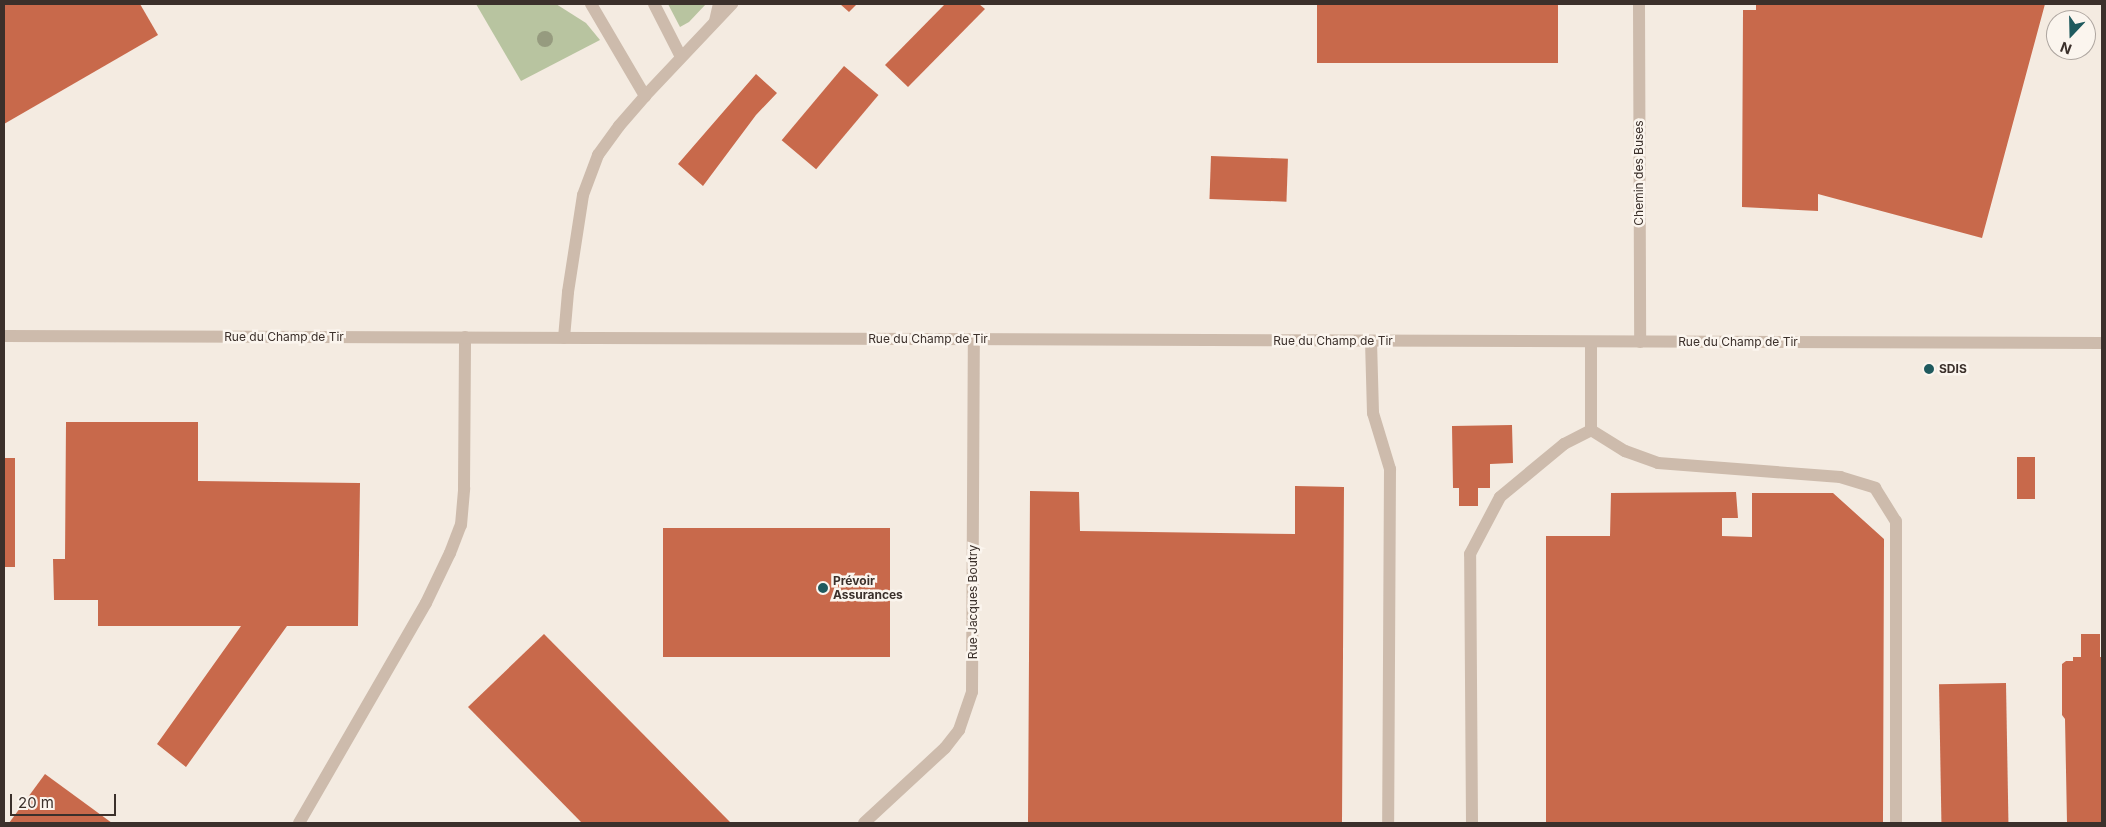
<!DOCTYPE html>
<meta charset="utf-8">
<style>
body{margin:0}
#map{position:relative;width:2106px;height:827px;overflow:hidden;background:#f4ebe1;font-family:Inter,sans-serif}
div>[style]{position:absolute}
.green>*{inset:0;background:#b8c4a0}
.building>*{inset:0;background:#c8694b;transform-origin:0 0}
.service>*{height:12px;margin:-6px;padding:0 6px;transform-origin:6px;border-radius:6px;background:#cdbbac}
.minor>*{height:12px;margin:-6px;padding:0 6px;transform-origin:6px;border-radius:6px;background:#cdbbac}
.trees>*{width:16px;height:16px;margin:-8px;border-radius:50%;background:#969b7f}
.dots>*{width:14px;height:14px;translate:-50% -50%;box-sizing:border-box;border:2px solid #fbf5ee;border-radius:50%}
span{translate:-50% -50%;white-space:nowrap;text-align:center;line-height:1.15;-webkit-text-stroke:5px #fbf5ee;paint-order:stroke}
.street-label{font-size:12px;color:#3b302b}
.poi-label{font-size:12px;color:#3b302b;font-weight:700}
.left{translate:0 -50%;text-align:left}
.frame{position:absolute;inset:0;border:5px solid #3b302b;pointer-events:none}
.north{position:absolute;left:2046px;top:10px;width:50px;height:50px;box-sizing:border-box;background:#fbf5ee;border:1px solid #aea6a0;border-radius:50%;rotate:201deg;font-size:14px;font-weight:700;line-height:20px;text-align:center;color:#3b302b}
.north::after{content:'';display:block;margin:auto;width:18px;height:22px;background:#1f5a5e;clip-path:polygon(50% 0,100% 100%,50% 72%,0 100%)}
.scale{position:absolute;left:10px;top:794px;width:106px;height:22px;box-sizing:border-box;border:2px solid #3b302b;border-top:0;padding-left:6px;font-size:15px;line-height:18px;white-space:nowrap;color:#3b302b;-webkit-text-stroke:4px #fbf5ee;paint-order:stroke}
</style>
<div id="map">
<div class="green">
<i style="clip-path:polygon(476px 4px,556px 4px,586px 23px,600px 40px,521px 81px)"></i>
<i style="clip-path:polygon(668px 4px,706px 4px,689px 22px,680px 27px)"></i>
</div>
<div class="building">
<i style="clip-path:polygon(4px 4px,140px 4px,158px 35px,4px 124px)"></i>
<i style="clip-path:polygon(840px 4px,857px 4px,849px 12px)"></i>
<i style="clip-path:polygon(945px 4px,979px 4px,985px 9px,908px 87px,885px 65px)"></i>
<i style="left:1317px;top:4px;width:241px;height:59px"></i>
<i style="clip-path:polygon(1756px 4px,2045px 4px,1982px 238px,1818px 194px,1818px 211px,1742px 207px,1743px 10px,1756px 10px)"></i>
<i style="left:844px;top:66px;width:45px;height:97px;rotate:40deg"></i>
<i style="clip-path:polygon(756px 74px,777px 93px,756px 115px,703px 186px,678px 164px)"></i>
<i style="left:1211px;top:156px;width:77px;height:43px;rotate:2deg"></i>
<i style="clip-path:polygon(66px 422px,198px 422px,198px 481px,360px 483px,358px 626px,287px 626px,186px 767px,157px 744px,241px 626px,98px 626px,98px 600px,54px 600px,53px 559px,65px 559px)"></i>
<i style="clip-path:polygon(1512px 425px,1513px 463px,1490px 464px,1490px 488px,1478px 488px,1478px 506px,1459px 506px,1459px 488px,1453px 488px,1452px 426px)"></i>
<i style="left:2017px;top:457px;width:18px;height:42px"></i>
<i style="left:4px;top:458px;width:11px;height:109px"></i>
<i style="clip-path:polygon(1295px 486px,1344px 487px,1342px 823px,1028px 823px,1030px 491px,1079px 492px,1080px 531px,1295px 534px)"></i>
<i style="clip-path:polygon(1736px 492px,1738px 518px,1722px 518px,1722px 536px,1752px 537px,1752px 493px,1833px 493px,1884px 539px,1883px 823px,1546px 823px,1546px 536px,1610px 536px,1611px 493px)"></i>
<i style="left:663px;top:528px;width:227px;height:129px"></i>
<i style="clip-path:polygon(544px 634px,731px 823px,582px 823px,468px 707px)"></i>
<i style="clip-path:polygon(2081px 634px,2100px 634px,2100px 657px,2102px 657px,2102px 823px,2067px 823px,2065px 719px,2062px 715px,2062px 664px,2066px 661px,2073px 661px,2073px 657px,2081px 657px)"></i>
<i style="left:2006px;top:683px;width:140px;height:67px;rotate:89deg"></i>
<i style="clip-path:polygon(45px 774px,112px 823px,9px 823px)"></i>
</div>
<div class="service">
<i style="left:591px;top:4px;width:107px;rotate:59.6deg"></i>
<i style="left:654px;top:4px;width:59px;rotate:63deg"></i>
<i style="left:715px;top:21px;width:17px;rotate:-77deg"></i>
<i style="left:1371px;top:341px;width:72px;rotate:88.4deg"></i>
<i style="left:1373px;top:413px;width:59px;rotate:73.1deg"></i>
<i style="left:1390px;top:469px;width:354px;rotate:90.3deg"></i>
<i style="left:1591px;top:343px;width:87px;rotate:90deg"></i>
<i style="left:299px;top:823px;width:254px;rotate:-60deg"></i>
<i style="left:426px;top:603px;width:55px;rotate:-64.4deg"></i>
<i style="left:450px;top:553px;width:30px;rotate:-69deg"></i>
<i style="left:461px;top:525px;width:37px;rotate:-85deg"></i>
<i style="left:464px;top:488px;width:151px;rotate:-89.6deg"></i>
<i style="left:1472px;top:823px;width:269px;rotate:-90.4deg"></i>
<i style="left:1470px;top:554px;width:64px;rotate:-62.2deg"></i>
<i style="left:1500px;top:497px;width:83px;rotate:-39.6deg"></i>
<i style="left:1564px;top:444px;width:30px;rotate:-27deg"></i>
<i style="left:1591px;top:430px;width:40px;rotate:32deg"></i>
<i style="left:1625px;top:451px;width:35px;rotate:20deg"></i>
<i style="left:1658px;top:463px;width:183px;rotate:4.4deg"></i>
<i style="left:1840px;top:477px;width:37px;rotate:17deg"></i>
<i style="left:1875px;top:488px;width:39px;rotate:58deg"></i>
<i style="left:1896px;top:521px;width:302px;rotate:90deg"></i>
</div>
<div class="minor">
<i style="left:1639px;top:4px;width:338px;rotate:89.8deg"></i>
<i style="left:4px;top:336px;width:2098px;rotate:0.19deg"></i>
<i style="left:564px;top:338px;width:46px;rotate:-85deg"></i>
<i style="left:568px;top:292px;width:98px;rotate:-81.2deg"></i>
<i style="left:583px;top:195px;width:43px;rotate:-69.4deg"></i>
<i style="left:598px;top:155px;width:36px;rotate:-54deg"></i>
<i style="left:619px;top:126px;width:40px;rotate:-49deg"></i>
<i style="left:645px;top:96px;width:127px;rotate:-46.6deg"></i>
<i style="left:864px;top:823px;width:110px;rotate:-42.8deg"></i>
<i style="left:945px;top:748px;width:23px;rotate:-52deg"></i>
<i style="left:959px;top:730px;width:40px;rotate:-71.1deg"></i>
<i style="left:972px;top:692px;width:353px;rotate:-89.7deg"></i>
</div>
<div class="trees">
<i style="left:545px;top:39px"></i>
</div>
<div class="dots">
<i style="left:1929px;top:369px;background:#1f5a5e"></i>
<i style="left:823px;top:588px;background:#1f5a5e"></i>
</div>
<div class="street-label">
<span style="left:1639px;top:173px;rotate:-90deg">Chemin des Buses</span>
<span style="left:284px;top:337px">Rue du Champ de Tir</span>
<span style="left:928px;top:339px">Rue du Champ de Tir</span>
<span style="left:1333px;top:341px">Rue du Champ de Tir</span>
<span style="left:1738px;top:342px">Rue du Champ de Tir</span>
<span style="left:973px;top:602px;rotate:-90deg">Rue Jacques Boutry</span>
</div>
<div class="poi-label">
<span class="left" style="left:1939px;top:369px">SDIS</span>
<span class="left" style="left:833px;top:588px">Prévoir<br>Assurances</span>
</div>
<div class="frame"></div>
<div class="north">N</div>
<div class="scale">20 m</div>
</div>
